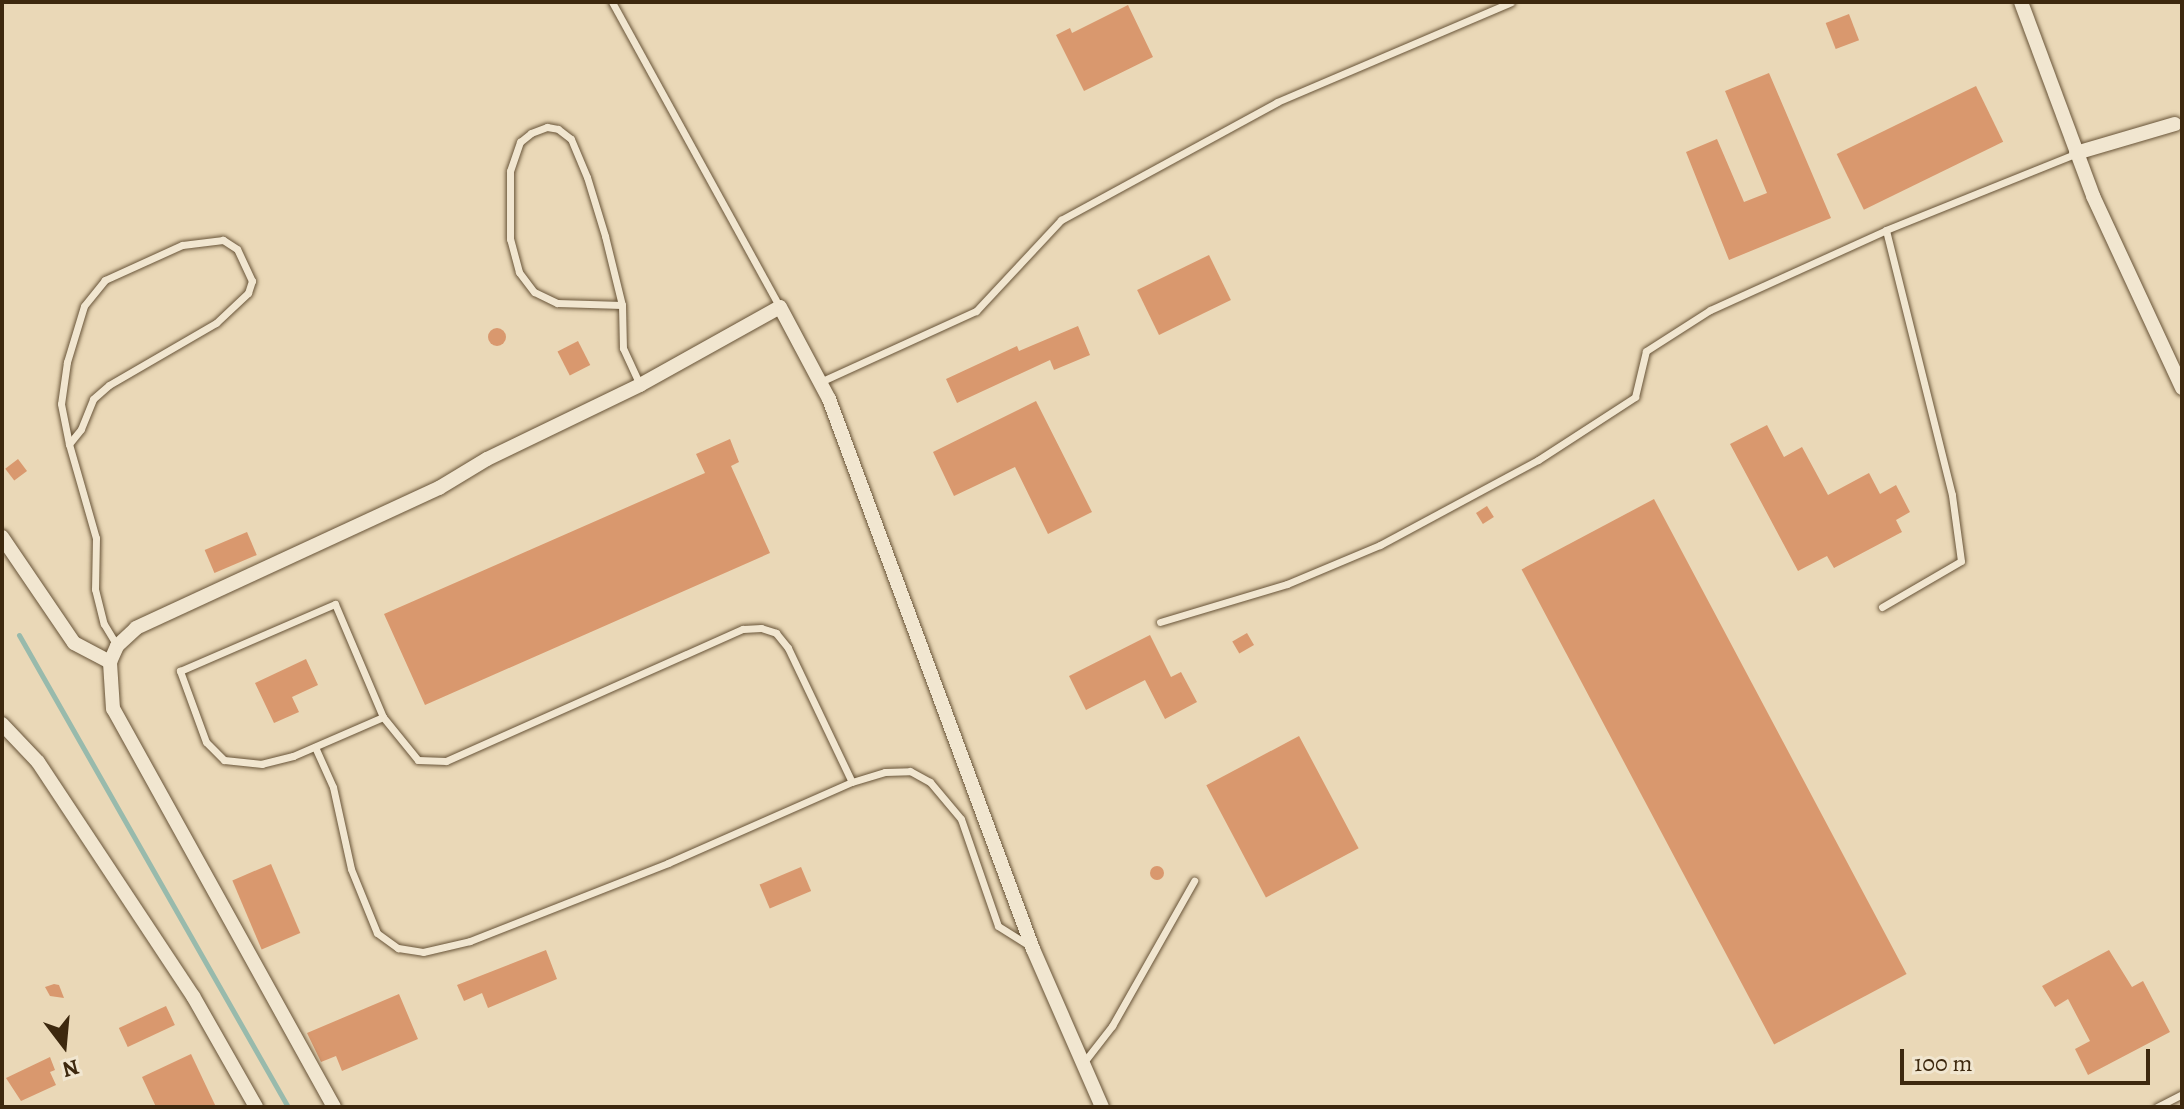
<!DOCTYPE html>
<style>
body{margin:0}
#map{position:relative;width:2184px;height:1109px;overflow:hidden;background:#ead8b7;font-family:Alegreya,serif}
div>[style]{position:absolute}
.stream>*{height:5px;margin:-2.5px;padding:0 2.5px;transform-origin:2.5px;border-radius:2.5px;background:#98baac}
.building>*{inset:0;background:#d9986e;transform-origin:0 0}
.round{border-radius:50%}
.roads{filter:drop-shadow(0 0 2px #685438) drop-shadow(0 0 2px #685438)}
.service>*{height:7px;margin:-3.5px;padding:0 3.5px;transform-origin:3.5px;border-radius:3.5px;background:#f1e6d0}
.minor>*{height:14px;margin:-7px;padding:0 7px;transform-origin:7px;border-radius:7px;background:#f1e6d0}
span{translate:-50% -50%;white-space:nowrap;text-align:center;line-height:1.15;-webkit-text-stroke:6px #f1e6d0;paint-order:stroke}
.frame{position:absolute;inset:0;border:4px solid #3d280e;pointer-events:none}
.north{position:absolute;left:24px;top:1005px;width:80px;height:80px;-webkit-text-stroke:6px #f1e6d0;paint-order:stroke;rotate:164deg;font-size:22px;font-weight:700;line-height:32px;text-align:center;color:#3d280e}
.north::after{content:'';display:block;margin:auto;width:28px;height:36px;background:#3d280e;clip-path:polygon(50% 0,100% 100%,50% 72%,0 100%)}
.scale{position:absolute;left:1900px;top:1049px;width:250px;height:36px;box-sizing:border-box;border:4px solid #3d280e;border-top:0;padding-left:10px;font-size:24px;line-height:28px;white-space:nowrap;color:#3d280e;-webkit-text-stroke:6px #f1e6d0;paint-order:stroke}
</style>
<div id="map">
<div class="stream">
<i style="left:19px;top:635px;width:543px;rotate:60.32deg"></i>
</div>
<div class="building">
<i style="clip-path:polygon(1128px 5px,1153px 57px,1084px 91px,1056px 35px,1070px 28px,1072px 33px)"></i>
<i style="left:1849px;top:14px;width:28px;height:25px;rotate:69deg"></i>
<i style="clip-path:polygon(1769px 73px,1831px 218px,1729px 260px,1686px 152px,1717px 139px,1744px 202px,1767px 193px,1725px 91px)"></i>
<i style="left:1976px;top:86px;width:62px;height:155px;rotate:64deg"></i>
<i style="left:1209px;top:255px;width:50px;height:80px;rotate:64deg"></i>
<i style="clip-path:polygon(1078px 326px,1090px 355px,1054px 370px,1050px 360px,957px 403px,946px 379px,1017px 346px,1019px 351px)"></i>
<i class="round" style="left:488px;top:328px;width:18px;height:18px"></i>
<i style="left:578px;top:341px;width:27px;height:23px;rotate:63deg"></i>
<i style="clip-path:polygon(1036px 401px,1092px 512px,1048px 534px,1015px 467px,954px 496px,933px 452px)"></i>
<i style="clip-path:polygon(1767px 425px,1784px 457px,1802px 447px,1828px 495px,1869px 473px,1880px 494px,1896px 485px,1910px 512px,1896px 520px,1902px 532px,1834px 568px,1827px 556px,1798px 571px,1730px 444px)"></i>
<i style="clip-path:polygon(730px 439px,739px 462px,731px 466px,770px 553px,425px 705px,384px 614px,705px 473px,696px 454px)"></i>
<i style="left:18px;top:459px;width:15px;height:16px;rotate:53deg"></i>
<i style="left:1654px;top:499px;width:538px;height:150px;rotate:62deg"></i>
<i style="left:1487px;top:506px;width:13px;height:13px;rotate:58deg"></i>
<i style="left:247px;top:532px;width:25px;height:46px;rotate:67deg"></i>
<i style="left:1247px;top:633px;width:14px;height:17px;rotate:60deg"></i>
<i style="clip-path:polygon(1150px 635px,1171px 677px,1181px 672px,1197px 702px,1165px 719px,1145px 680px,1086px 710px,1069px 676px)"></i>
<i style="clip-path:polygon(306px 659px,318px 685px,292px 697px,299px 712px,274px 723px,255px 683px)"></i>
<i style="left:1299px;top:736px;width:127px;height:105px;rotate:62deg"></i>
<i style="left:271px;top:864px;width:75px;height:42px;rotate:67deg"></i>
<i class="round" style="left:1150px;top:866px;width:14px;height:14px"></i>
<i style="left:801px;top:867px;width:26px;height:45px;rotate:67deg"></i>
<i style="clip-path:polygon(546px 950px,557px 979px,488px 1008px,482px 993px,464px 1001px,457px 985px)"></i>
<i style="clip-path:polygon(2109px 950px,2132px 987px,2143px 981px,2170px 1032px,2088px 1075px,2075px 1049px,2090px 1041px,2068px 999px,2055px 1007px,2042px 986px)"></i>
<i style="clip-path:polygon(54px 984px,59px 985px,64px 998px,50px 996px,45px 987px)"></i>
<i style="clip-path:polygon(399px 994px,418px 1039px,342px 1071px,336px 1056px,321px 1062px,307px 1033px)"></i>
<i style="left:166px;top:1006px;width:21px;height:52px;rotate:65deg"></i>
<i style="clip-path:polygon(191px 1054px,216px 1107px,156px 1107px,142px 1077px)"></i>
<i style="clip-path:polygon(50px 1057px,55px 1070px,50px 1072px,56px 1085px,21px 1101px,6px 1078px)"></i>
</div>
<div class="roads">
<div class="service">
<i style="left:612px;top:2px;width:348px;rotate:61.2deg"></i>
<i style="left:622px;top:305px;width:65px;rotate:-178.2deg"></i>
<i style="left:557px;top:303px;width:25px;rotate:-154deg"></i>
<i style="left:534px;top:292px;width:25px;rotate:-127deg"></i>
<i style="left:519px;top:272px;width:34px;rotate:-105deg"></i>
<i style="left:510px;top:239px;width:68px;rotate:-90deg"></i>
<i style="left:510px;top:171px;width:31px;rotate:-71deg"></i>
<i style="left:520px;top:142px;width:14px;rotate:-39deg"></i>
<i style="left:531px;top:133px;width:17px;rotate:-21deg"></i>
<i style="left:547px;top:127px;width:11px;rotate:10deg"></i>
<i style="left:558px;top:129px;width:16px;rotate:38deg"></i>
<i style="left:571px;top:139px;width:41px;rotate:67.2deg"></i>
<i style="left:587px;top:177px;width:62px;rotate:73deg"></i>
<i style="left:605px;top:236px;width:71px;rotate:76.2deg"></i>
<i style="left:622px;top:305px;width:43px;rotate:88.7deg"></i>
<i style="left:623px;top:348px;width:41px;rotate:65.3deg"></i>
<i style="left:820px;top:382px;width:171px;rotate:-24.5deg"></i>
<i style="left:976px;top:311px;width:125px;rotate:-47deg"></i>
<i style="left:1061px;top:220px;width:246px;rotate:-28.6deg"></i>
<i style="left:1277px;top:102px;width:254px;rotate:-23.1deg"></i>
<i style="left:69px;top:444px;width:19px;rotate:-51deg"></i>
<i style="left:81px;top:429px;width:32px;rotate:-68deg"></i>
<i style="left:93px;top:399px;width:21px;rotate:-41deg"></i>
<i style="left:109px;top:385px;width:124px;rotate:-30.1deg"></i>
<i style="left:216px;top:323px;width:44px;rotate:-43.2deg"></i>
<i style="left:248px;top:293px;width:13px;rotate:-72deg"></i>
<i style="left:252px;top:281px;width:35px;rotate:-115deg"></i>
<i style="left:237px;top:249px;width:17px;rotate:-147deg"></i>
<i style="left:223px;top:240px;width:41px;rotate:173deg"></i>
<i style="left:182px;top:245px;width:85px;rotate:155.6deg"></i>
<i style="left:105px;top:280px;width:33px;rotate:129deg"></i>
<i style="left:84px;top:306px;width:59px;rotate:106.9deg"></i>
<i style="left:67px;top:362px;width:42px;rotate:98.1deg"></i>
<i style="left:61px;top:404px;width:41px;rotate:78.7deg"></i>
<i style="left:69px;top:444px;width:98px;rotate:74deg"></i>
<i style="left:96px;top:538px;width:51px;rotate:91.1deg"></i>
<i style="left:95px;top:589px;width:36px;rotate:76deg"></i>
<i style="left:104px;top:624px;width:26px;rotate:59deg"></i>
<i style="left:1882px;top:607px;width:91px;rotate:-30.2deg"></i>
<i style="left:1961px;top:561px;width:67px;rotate:-97.8deg"></i>
<i style="left:1952px;top:495px;width:273px;rotate:-104deg"></i>
<i style="left:1160px;top:622px;width:133px;rotate:-16.7deg"></i>
<i style="left:1287px;top:584px;width:101px;rotate:-22.8deg"></i>
<i style="left:1380px;top:545px;width:179px;rotate:-28.3deg"></i>
<i style="left:1538px;top:460px;width:116px;rotate:-33deg"></i>
<i style="left:1635px;top:397px;width:47px;rotate:-76.6deg"></i>
<i style="left:1646px;top:351px;width:76px;rotate:-32.6deg"></i>
<i style="left:1710px;top:310px;width:193px;rotate:-24.4deg"></i>
<i style="left:1886px;top:230px;width:204px;rotate:-21.9deg"></i>
<i style="left:383px;top:717px;width:98px;rotate:156.6deg"></i>
<i style="left:293px;top:756px;width:32px;rotate:166deg"></i>
<i style="left:262px;top:764px;width:38px;rotate:-174deg"></i>
<i style="left:224px;top:760px;width:25px;rotate:-135deg"></i>
<i style="left:206px;top:742px;width:76px;rotate:-110.1deg"></i>
<i style="left:180px;top:671px;width:169px;rotate:-23.4deg"></i>
<i style="left:335px;top:604px;width:123px;rotate:67deg"></i>
<i style="left:383px;top:717px;width:55px;rotate:50.9deg"></i>
<i style="left:418px;top:760px;width:28px;rotate:2deg"></i>
<i style="left:446px;top:761px;width:325px;rotate:-24deg"></i>
<i style="left:743px;top:629px;width:18px;rotate:-3deg"></i>
<i style="left:761px;top:628px;width:16px;rotate:18deg"></i>
<i style="left:776px;top:633px;width:19px;rotate:51deg"></i>
<i style="left:788px;top:648px;width:148px;rotate:64.5deg"></i>
<i style="left:315px;top:747px;width:44px;rotate:65.8deg"></i>
<i style="left:333px;top:787px;width:84px;rotate:77.6deg"></i>
<i style="left:351px;top:869px;width:69px;rotate:67.9deg"></i>
<i style="left:377px;top:933px;width:26px;rotate:36deg"></i>
<i style="left:398px;top:948px;width:25px;rotate:9deg"></i>
<i style="left:423px;top:952px;width:48px;rotate:-13.2deg"></i>
<i style="left:470px;top:941px;width:213px;rotate:-21.5deg"></i>
<i style="left:668px;top:863px;width:201px;rotate:-23.8deg"></i>
<i style="left:852px;top:782px;width:34px;rotate:-17deg"></i>
<i style="left:885px;top:772px;width:25px;rotate:-2deg"></i>
<i style="left:910px;top:771px;width:23px;rotate:29deg"></i>
<i style="left:930px;top:782px;width:48px;rotate:50deg"></i>
<i style="left:961px;top:819px;width:113px;rotate:70.9deg"></i>
<i style="left:998px;top:926px;width:39px;rotate:32deg"></i>
<i style="left:1084px;top:1062px;width:46px;rotate:-52.1deg"></i>
<i style="left:1112px;top:1026px;width:167px;rotate:-60.5deg"></i>
<i style="left:2157px;top:1107px;width:28px;rotate:-27deg"></i>
</div>
<div class="minor">
<i style="left:2021px;top:2px;width:207px;rotate:69.6deg"></i>
<i style="left:2093px;top:196px;width:212px;rotate:65.1deg"></i>
<i style="left:2076px;top:153px;width:103px;rotate:-16.3deg"></i>
<i style="left:2px;top:537px;width:128px;rotate:55.8deg"></i>
<i style="left:74px;top:643px;width:41px;rotate:27.8deg"></i>
<i style="left:2px;top:724px;width:52px;rotate:46.5deg"></i>
<i style="left:38px;top:762px;width:281px;rotate:56.5deg"></i>
<i style="left:193px;top:996px;width:128px;rotate:60.4deg"></i>
<i style="left:334px;top:1107px;width:455px;rotate:-119deg"></i>
<i style="left:113px;top:709px;width:47px;rotate:-93.7deg"></i>
<i style="left:110px;top:662px;width:17px;rotate:-66deg"></i>
<i style="left:117px;top:646px;width:26px;rotate:-43deg"></i>
<i style="left:136px;top:628px;width:334px;rotate:-24.8deg"></i>
<i style="left:439px;top:488px;width:56px;rotate:-31.1deg"></i>
<i style="left:487px;top:459px;width:170px;rotate:-25.8deg"></i>
<i style="left:640px;top:385px;width:160px;rotate:-29.1deg"></i>
<i style="left:780px;top:307px;width:104px;rotate:62deg"></i>
<i style="left:829px;top:399px;width:587px;rotate:69.65deg"></i>
<i style="left:1033px;top:949px;width:172px;rotate:66.4deg"></i>
</div>
</div>
<div class="frame"></div>
<div class="north">N</div>
<div class="scale">100 m</div>
</div>
